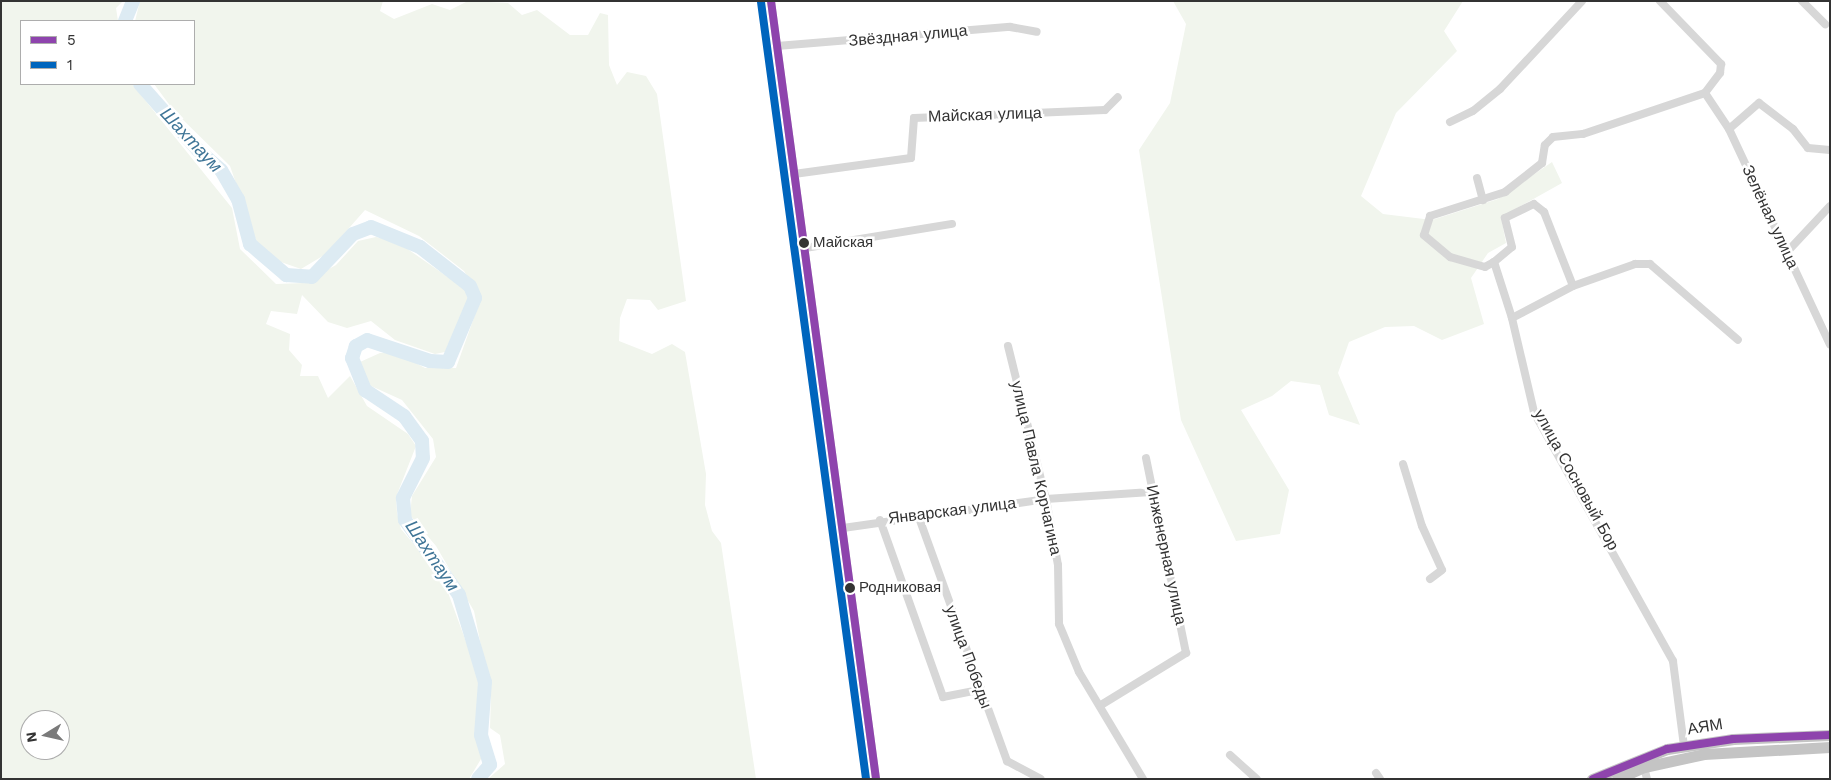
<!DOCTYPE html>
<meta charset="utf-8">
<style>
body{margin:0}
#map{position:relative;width:1831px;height:780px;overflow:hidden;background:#fff;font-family:"Work Sans",sans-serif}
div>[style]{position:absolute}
.green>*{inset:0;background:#f1f5ed}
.river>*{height:14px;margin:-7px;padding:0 7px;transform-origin:7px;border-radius:7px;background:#ddebf3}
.minor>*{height:8px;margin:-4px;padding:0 4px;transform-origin:4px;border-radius:4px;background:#d7d7d7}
.highway>*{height:11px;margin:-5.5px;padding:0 5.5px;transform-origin:5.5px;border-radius:5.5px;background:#c4c4c4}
.bus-1>*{height:8px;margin:-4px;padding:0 4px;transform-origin:4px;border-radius:4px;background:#8e44ad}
.bus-2>*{height:8px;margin:-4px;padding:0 4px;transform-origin:4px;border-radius:4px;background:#0065bd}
.dots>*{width:14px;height:14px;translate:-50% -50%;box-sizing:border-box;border:2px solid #fff;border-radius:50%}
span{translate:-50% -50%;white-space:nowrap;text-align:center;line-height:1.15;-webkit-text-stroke:5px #fff;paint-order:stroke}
.bus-label{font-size:15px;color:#333}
.left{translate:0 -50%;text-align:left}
.street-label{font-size:16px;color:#333}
.water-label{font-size:18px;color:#3f7597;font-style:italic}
.frame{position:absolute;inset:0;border:2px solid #333;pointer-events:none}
.legend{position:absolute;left:20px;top:20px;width:175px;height:65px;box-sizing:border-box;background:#fff;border:1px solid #adadad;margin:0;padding:6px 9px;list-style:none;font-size:15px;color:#333}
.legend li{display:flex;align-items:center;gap:10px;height:25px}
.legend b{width:25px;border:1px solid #adadad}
.north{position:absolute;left:20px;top:710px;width:50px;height:50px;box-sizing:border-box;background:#fff;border:1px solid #adadad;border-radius:50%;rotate:261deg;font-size:14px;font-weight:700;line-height:20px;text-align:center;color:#333}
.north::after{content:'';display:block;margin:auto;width:18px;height:22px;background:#7a7a7a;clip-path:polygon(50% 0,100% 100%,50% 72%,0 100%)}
</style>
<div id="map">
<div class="green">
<i style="clip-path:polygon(evenodd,1px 1px,123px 1px,116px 8px,118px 21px,21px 21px,21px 84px,132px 84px,232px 208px,240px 249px,276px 284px,304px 283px,336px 265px,358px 241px,376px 237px,396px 241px,465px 289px,468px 300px,445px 352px,435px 354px,395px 340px,371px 321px,347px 328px,328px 322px,302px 295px,297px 314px,271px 311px,266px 324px,290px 334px,289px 350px,302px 365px,300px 376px,318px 376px,328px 398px,350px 376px,367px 406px,408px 434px,416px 446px,396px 497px,397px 513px,401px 529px,443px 579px,480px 680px,475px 733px,484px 754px,469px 779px,1px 779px,1px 1px,30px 720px,60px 720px,60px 750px,30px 750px,30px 720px)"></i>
<i style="clip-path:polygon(140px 1px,383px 1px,380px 11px,394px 19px,432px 4px,450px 10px,468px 1px,508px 3px,522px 15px,537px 10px,570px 35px,588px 35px,600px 13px,608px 15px,609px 65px,617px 85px,627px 72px,646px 76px,657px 94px,686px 301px,658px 310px,650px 300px,627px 299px,620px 318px,619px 341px,652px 354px,672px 344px,685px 352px,706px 474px,705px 505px,712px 531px,721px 543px,756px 779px,488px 779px,505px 764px,500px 735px,490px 728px,491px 696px,474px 611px,436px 546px,410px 515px,412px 496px,436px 457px,433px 439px,402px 400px,369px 385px,360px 362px,380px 353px,397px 353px,425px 368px,456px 368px,481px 298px,464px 271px,419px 236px,365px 210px,326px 254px,301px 269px,278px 261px,257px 243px,230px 166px,174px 111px,154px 84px,194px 84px,194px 21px,135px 21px)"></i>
<i style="clip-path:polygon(1173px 1px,1463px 1px,1444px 31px,1457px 51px,1396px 113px,1361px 196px,1383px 214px,1432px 220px,1498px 199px,1552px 162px,1562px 183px,1501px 217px,1506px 243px,1488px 253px,1471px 278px,1484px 324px,1442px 340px,1414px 326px,1385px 327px,1349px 342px,1338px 373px,1360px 425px,1329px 415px,1320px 385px,1291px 381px,1272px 396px,1241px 410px,1289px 490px,1280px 534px,1236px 541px,1181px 420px,1139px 150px,1170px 103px,1186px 24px)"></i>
</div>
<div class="river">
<i style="left:125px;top:21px;width:22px;rotate:-68deg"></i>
<i style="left:140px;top:84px;width:88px;rotate:48.7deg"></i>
<i style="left:198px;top:150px;width:30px;rotate:41deg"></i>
<i style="left:221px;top:170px;width:34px;rotate:60deg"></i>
<i style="left:238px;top:199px;width:47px;rotate:75.1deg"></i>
<i style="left:250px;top:244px;width:48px;rotate:40.7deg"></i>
<i style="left:286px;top:275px;width:26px;rotate:4deg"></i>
<i style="left:312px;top:277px;width:59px;rotate:-46.4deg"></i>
<i style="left:353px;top:234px;width:19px;rotate:-21deg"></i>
<i style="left:371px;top:227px;width:53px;rotate:22.2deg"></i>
<i style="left:420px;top:247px;width:63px;rotate:38deg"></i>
<i style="left:470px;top:286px;width:13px;rotate:67deg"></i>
<i style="left:475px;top:298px;width:69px;rotate:112.9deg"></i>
<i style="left:448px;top:362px;width:18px;rotate:-177deg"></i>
<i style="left:430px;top:361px;width:66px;rotate:-161.6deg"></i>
<i style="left:367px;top:340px;width:13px;rotate:151deg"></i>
<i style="left:356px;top:346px;width:13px;rotate:108deg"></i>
<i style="left:352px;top:358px;width:35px;rotate:68deg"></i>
<i style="left:365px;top:390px;width:47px;rotate:33.7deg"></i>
<i style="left:404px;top:416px;width:31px;rotate:54deg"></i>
<i style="left:422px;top:441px;width:17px;rotate:87deg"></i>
<i style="left:423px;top:458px;width:45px;rotate:116.6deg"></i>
<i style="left:403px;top:498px;width:22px;rotate:85deg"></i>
<i style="left:405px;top:520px;width:92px;rotate:54.2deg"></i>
<i style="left:459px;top:595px;width:91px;rotate:73.4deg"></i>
<i style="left:485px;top:682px;width:53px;rotate:94.3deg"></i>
<i style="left:481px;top:735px;width:31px;rotate:73deg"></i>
<i style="left:490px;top:765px;width:18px;rotate:131deg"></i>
</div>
<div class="minor">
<i style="left:771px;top:1px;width:785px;rotate:82.31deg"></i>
<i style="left:1660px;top:1px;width:88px;rotate:45.9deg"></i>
<i style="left:1721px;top:64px;width:9px;rotate:96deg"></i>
<i style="left:1720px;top:73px;width:25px;rotate:127deg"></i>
<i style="left:1802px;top:1px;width:33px;rotate:45deg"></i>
<i style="left:777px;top:46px;width:234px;rotate:-4.7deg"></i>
<i style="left:1010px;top:27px;width:27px;rotate:10deg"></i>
<i style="left:1705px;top:93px;width:43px;rotate:56.3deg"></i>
<i style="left:1729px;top:129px;width:238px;rotate:64.9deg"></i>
<i style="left:1450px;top:122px;width:25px;rotate:-26deg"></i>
<i style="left:1473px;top:111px;width:35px;rotate:-39deg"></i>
<i style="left:1500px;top:89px;width:120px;rotate:-47deg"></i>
<i style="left:1729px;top:129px;width:40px;rotate:-41deg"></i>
<i style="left:1759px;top:103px;width:43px;rotate:37.4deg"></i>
<i style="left:1793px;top:129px;width:24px;rotate:52deg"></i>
<i style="left:1808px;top:148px;width:22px;rotate:5deg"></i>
<i style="left:794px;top:174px;width:118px;rotate:-7.8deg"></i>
<i style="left:911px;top:158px;width:40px;rotate:-85.7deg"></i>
<i style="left:914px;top:118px;width:191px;rotate:-2.4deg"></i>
<i style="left:1105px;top:110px;width:18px;rotate:-45deg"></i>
<i style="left:1477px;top:178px;width:23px;rotate:75deg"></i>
<i style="left:805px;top:248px;width:149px;rotate:-9.3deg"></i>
<i style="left:1787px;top:252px;width:63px;rotate:-46.9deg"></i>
<i style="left:1494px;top:262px;width:10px;rotate:151deg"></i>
<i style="left:1485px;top:267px;width:36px;rotate:-164deg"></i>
<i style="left:1450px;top:257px;width:34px;rotate:-140deg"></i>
<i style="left:1424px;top:235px;width:20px;rotate:-72deg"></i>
<i style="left:1430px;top:216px;width:79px;rotate:-17.7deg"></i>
<i style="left:1505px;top:192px;width:47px;rotate:-38.1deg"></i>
<i style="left:1542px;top:163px;width:18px;rotate:-81deg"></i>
<i style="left:1545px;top:145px;width:11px;rotate:-45deg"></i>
<i style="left:1553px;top:137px;width:30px;rotate:-6deg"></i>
<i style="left:1583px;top:134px;width:129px;rotate:-18.6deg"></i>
<i style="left:1512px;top:318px;width:59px;rotate:-107.8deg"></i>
<i style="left:1494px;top:262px;width:23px;rotate:-40deg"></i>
<i style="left:1512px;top:247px;width:30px;rotate:-104deg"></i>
<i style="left:1505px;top:218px;width:32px;rotate:-26deg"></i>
<i style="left:1534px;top:204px;width:13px;rotate:39deg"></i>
<i style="left:1544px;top:212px;width:79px;rotate:68.6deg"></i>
<i style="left:1008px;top:346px;width:158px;rotate:76.1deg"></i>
<i style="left:1046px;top:499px;width:67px;rotate:79.7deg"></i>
<i style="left:1058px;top:565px;width:59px;rotate:89deg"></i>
<i style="left:1059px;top:624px;width:52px;rotate:67.4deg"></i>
<i style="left:1079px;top:672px;width:125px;rotate:59.1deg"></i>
<i style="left:1403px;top:464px;width:65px;rotate:73deg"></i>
<i style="left:1422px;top:526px;width:48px;rotate:65.6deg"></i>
<i style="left:1442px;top:570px;width:15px;rotate:143deg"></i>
<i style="left:918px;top:515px;width:262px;rotate:70.1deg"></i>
<i style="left:1007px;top:761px;width:38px;rotate:28deg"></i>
<i style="left:880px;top:520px;width:188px;rotate:70.4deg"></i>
<i style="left:943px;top:697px;width:37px;rotate:-11deg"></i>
<i style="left:843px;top:528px;width:205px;rotate:-8.1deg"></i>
<i style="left:1046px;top:499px;width:105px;rotate:-3.8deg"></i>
<i style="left:1101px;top:705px;width:100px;rotate:-31.5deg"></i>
<i style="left:1186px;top:653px;width:199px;rotate:-101.6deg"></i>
<i style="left:1684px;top:746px;width:86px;rotate:-97.4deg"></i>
<i style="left:1673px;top:661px;width:285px;rotate:-119.2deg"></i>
<i style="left:1534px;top:412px;width:97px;rotate:-103.2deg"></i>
<i style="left:1512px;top:318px;width:69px;rotate:-27.7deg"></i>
<i style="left:1573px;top:286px;width:66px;rotate:-19.5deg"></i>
<i style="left:1635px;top:264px;width:15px"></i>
<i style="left:1650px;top:264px;width:116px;rotate:40.8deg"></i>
<i style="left:1230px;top:755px;width:36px;rotate:42deg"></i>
<i style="left:1644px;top:767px;width:12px;rotate:76deg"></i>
<i style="left:1376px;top:773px;width:7px;rotate:56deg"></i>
</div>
<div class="highway">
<i style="left:1592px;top:779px;width:81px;rotate:-21.8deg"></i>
<i style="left:1667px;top:749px;width:67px;rotate:-8.6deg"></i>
<i style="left:1733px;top:739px;width:97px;rotate:-2.4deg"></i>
<i style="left:1617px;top:779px;width:30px;rotate:-24deg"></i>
<i style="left:1644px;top:767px;width:61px;rotate:-12.2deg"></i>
<i style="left:1704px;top:754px;width:126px;rotate:-3.2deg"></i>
</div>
<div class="bus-1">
<i style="left:771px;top:1px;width:785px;rotate:82.31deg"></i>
<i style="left:1593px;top:779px;width:80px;rotate:-22.1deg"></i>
<i style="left:1667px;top:749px;width:67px;rotate:-8.6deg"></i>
<i style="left:1733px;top:739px;width:97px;rotate:-2.4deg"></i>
</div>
<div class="bus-2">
<i style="left:761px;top:2px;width:784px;rotate:82.3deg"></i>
</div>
<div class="dots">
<i style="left:804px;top:243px;background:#333"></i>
<i style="left:850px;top:588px;background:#333"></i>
</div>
<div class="bus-label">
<span class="left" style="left:813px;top:243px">Майская</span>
<span class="left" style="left:859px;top:588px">Родниковая</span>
</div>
<div class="street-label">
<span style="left:908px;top:36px;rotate:-5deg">Звёздная улица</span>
<span style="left:985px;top:115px;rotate:-2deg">Майская улица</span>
<span style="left:1770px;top:217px;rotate:65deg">Зелёная улица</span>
<span style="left:1036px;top:468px;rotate:77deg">улица Павла Корчагина</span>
<span style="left:1576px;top:480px;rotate:61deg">улица Сосновый Бор</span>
<span style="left:952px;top:511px;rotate:-7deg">Январская улица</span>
<span style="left:1166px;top:555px;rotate:78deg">Инженерная улица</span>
<span style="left:968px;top:657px;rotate:70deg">улица Победы</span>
<span style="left:1705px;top:727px;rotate:-9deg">АЯМ</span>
</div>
<div class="water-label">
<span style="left:191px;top:140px;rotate:47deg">Шахтаум</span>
<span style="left:432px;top:556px;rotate:56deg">Шахтаум</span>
</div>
<div class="frame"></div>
<ul class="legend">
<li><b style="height:6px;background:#8e44ad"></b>5</li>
<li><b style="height:6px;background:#0065bd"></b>1</li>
</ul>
<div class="north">N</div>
</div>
